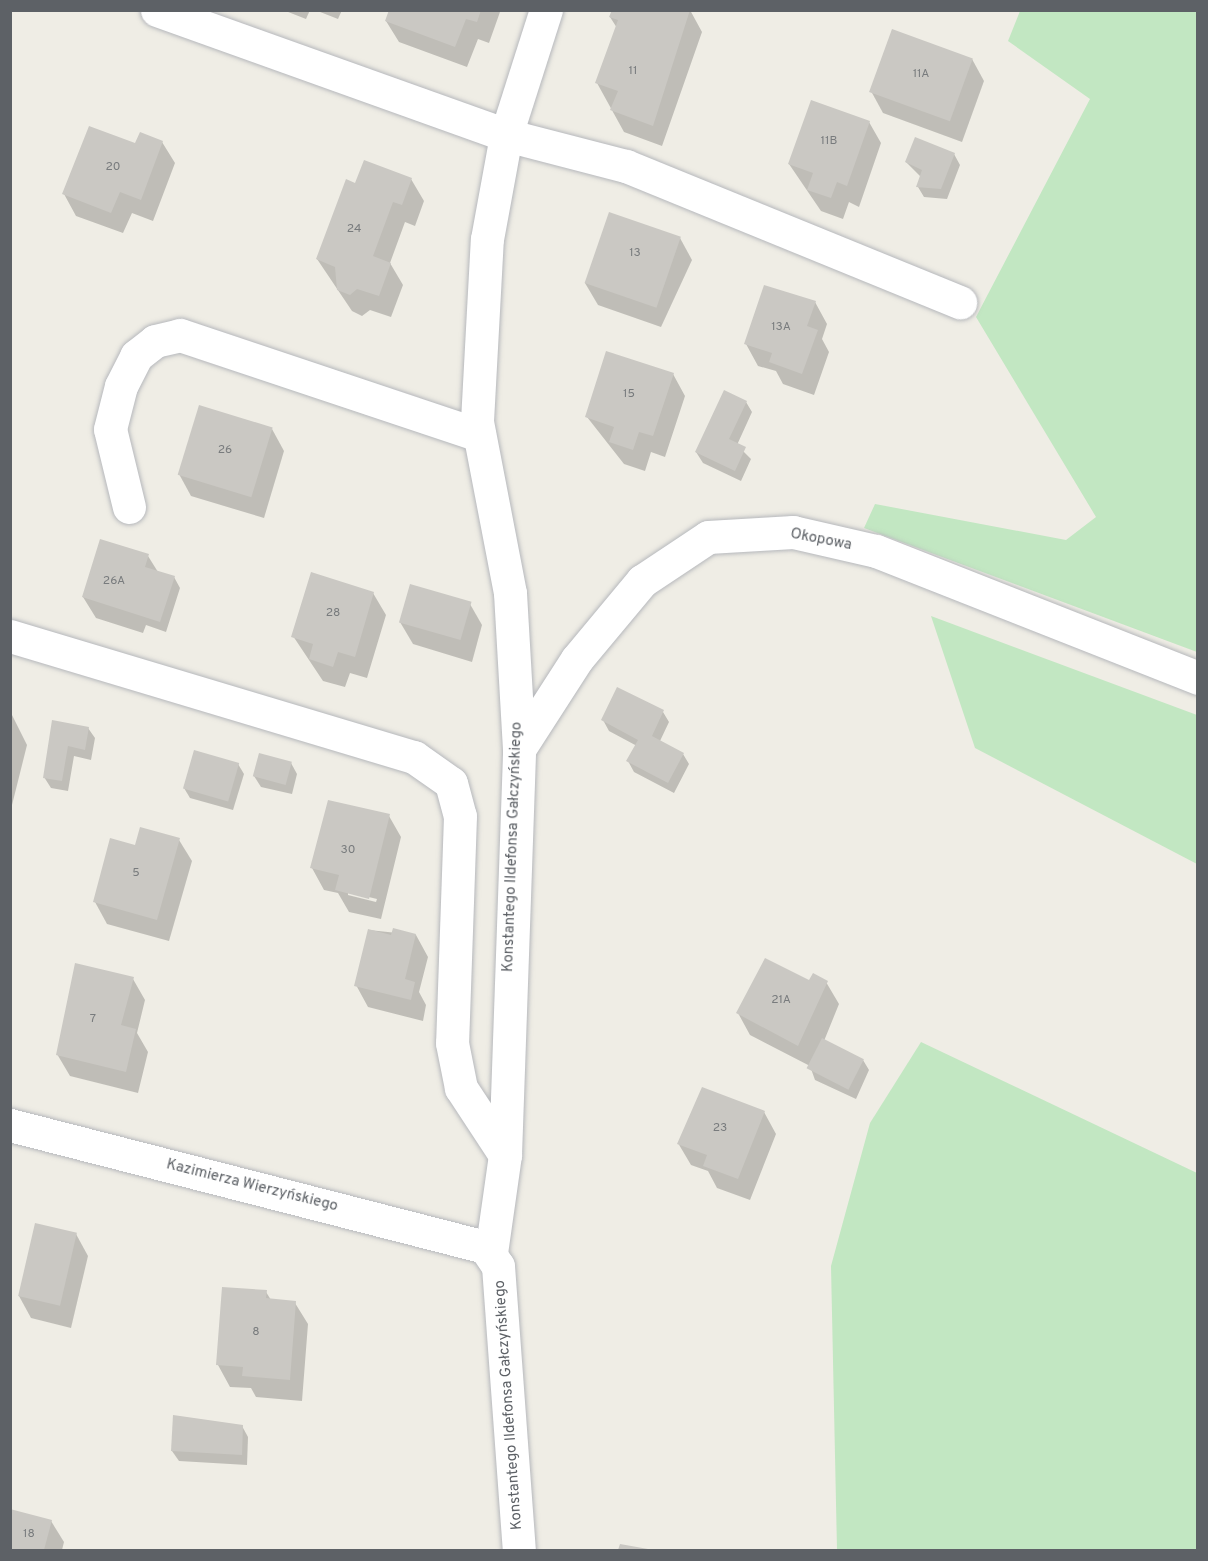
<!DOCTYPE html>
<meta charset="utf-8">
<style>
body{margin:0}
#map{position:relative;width:1208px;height:1561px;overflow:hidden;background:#efede5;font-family:Overpass,sans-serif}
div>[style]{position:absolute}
.green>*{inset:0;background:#c2e7c2}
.shadow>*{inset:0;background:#0003}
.building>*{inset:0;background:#cac8c3;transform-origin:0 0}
.roads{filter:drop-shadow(0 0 2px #b6b8bc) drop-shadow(0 0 2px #b6b8bc)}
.minor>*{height:33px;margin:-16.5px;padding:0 16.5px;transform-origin:16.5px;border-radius:16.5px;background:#fff}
span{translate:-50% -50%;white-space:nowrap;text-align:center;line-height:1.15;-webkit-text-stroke:6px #fff;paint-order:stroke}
.number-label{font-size:12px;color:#787b7d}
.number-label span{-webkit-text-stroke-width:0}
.street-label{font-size:15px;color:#5d6166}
.frame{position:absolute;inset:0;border:12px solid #5d6166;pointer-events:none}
</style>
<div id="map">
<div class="green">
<i style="clip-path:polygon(1020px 11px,1197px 11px,1197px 652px,864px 528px,875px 504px,1066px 540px,1096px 517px,976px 317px,1090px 99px,1008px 41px)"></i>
<i style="clip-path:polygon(931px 616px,1197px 715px,1197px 864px,975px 748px)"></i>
<i style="clip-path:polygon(921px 1042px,1197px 1173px,1197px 1550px,837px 1550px,831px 1266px,870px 1123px)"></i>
</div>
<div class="shadow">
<i style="clip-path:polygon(283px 10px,310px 10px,306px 19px)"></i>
<i style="clip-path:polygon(315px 10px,342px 10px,338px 19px)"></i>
<i style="clip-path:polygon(390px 10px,499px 10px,500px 12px,489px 43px,478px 39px,467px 67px,399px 42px,386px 21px)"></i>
<i style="clip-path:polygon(690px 10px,702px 32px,662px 146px,624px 132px,597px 83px,617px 28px,610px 17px)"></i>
<i style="clip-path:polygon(972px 59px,984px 81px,962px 142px,883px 113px,871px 91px)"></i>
<i style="clip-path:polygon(869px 122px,881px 143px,859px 207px,849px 202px,843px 219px,821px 211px,789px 164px)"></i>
<i style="clip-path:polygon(162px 142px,175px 163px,153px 221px,132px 213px,123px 233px,76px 216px,64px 194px,136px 145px)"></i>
<i style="clip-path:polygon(954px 154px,960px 165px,947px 199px,924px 197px,918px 187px,921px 177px,906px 162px)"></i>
<i style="clip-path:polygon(411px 179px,424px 201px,415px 226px,405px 222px,390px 263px,403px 285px,391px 317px,370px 310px,362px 316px,352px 311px,317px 259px,356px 185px)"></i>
<i style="clip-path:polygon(680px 238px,692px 260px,661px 327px,598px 305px,585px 283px)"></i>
<i style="clip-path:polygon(815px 302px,827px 324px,822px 339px,829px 352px,814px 395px,783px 384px,776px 371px,758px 366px,746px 344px)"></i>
<i style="clip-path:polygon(673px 374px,685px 396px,665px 457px,651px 452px,645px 471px,624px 464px,587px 417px)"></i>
<i style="clip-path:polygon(746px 402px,752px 412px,737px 445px,751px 459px,741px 481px,703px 463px,696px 452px)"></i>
<i style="clip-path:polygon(272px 429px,284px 451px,264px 518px,191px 496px,179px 474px)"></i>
<i style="clip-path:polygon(148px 556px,158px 572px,174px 577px,180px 588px,166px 632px,146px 625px,143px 633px,96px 618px,83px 597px)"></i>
<i style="clip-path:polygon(373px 593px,386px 615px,367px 678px,350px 673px,345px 687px,323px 681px,293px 636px)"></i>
<i style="clip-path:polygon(470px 604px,482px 625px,472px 662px,413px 644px,400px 622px)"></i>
<i style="clip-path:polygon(618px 689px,663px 712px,669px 722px,660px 741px,683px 754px,689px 764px,674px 793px,634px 772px,628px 761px,637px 746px,609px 731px,603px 720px)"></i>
<i style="clip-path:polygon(10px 711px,27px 745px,11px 809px,10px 809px)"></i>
<i style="clip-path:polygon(53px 722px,88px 728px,95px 738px,91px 760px,74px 756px,68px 791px,51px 788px,44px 777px)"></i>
<i style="clip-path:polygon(291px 763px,297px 774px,292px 794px,261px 787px,254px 776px)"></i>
<i style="clip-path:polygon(238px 764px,244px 774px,233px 810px,190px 798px,184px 788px)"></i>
<i style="clip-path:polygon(evenodd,389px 816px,401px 837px,381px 919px,349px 912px,338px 893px,324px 890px,312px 868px,389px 816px,348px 892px,377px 899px,376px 902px,348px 895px,348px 892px)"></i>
<i style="clip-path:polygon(179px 840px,192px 861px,169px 941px,107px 924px,95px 902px,136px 847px)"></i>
<i style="clip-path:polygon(369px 930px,416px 935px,428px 957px,419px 992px,426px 1005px,423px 1021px,368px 1007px,356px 985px)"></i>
<i style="clip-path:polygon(133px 979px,145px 1000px,137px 1033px,148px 1052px,138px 1093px,70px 1076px,57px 1054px)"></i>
<i style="clip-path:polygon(809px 982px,826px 982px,839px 1004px,824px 1041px,863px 1060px,869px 1070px,856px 1099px,815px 1080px,810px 1066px,750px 1035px,738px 1013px)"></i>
<i style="clip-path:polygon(764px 1112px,776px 1134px,750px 1200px,717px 1188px,708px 1171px,691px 1165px,678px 1143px)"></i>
<i style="clip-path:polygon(76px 1234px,88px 1256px,71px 1328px,31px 1318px,19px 1296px)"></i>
<i style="clip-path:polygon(266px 1292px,271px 1300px,295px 1303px,308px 1324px,302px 1401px,256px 1397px,251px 1388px,230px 1387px,218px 1365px)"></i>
<i style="clip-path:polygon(242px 1426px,248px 1437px,247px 1465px,179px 1461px,172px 1451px)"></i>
<i style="clip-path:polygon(10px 1514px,51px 1521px,64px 1542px,62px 1550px,10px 1550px)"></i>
</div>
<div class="building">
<i style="clip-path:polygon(389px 10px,481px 10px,477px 22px,466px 19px,455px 47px,385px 21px)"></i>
<i style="clip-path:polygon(612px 10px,690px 10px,653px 126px,610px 110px,618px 91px,595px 83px,618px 20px,609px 17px)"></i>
<i style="left:892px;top:29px;width:86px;height:67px;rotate:20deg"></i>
<i style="clip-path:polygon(811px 100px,870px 121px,847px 186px,837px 182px,831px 198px,807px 190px,813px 173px,788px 164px)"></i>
<i style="clip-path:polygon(89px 126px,135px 143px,140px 132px,163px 141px,141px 200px,120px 192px,111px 213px,62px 194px)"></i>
<i style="clip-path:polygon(915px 137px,955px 153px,941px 189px,916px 187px,922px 170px,905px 162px)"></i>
<i style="clip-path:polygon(364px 160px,412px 178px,402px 205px,393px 202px,373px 256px,391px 263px,379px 296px,357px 289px,350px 295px,337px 290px,335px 267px,316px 259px,346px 179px,355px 183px)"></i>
<i style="left:609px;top:212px;width:76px;height:75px;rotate:19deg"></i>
<i style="clip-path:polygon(764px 285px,816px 301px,807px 326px,818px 330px,802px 374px,769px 362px,772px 353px,744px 344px)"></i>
<i style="clip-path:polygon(606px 351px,674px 373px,653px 436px,639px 432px,633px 450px,609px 442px,614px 427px,585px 417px)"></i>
<i style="clip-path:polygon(724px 390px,747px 401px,729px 439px,746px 447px,735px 471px,695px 452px)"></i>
<i style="left:199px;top:405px;width:77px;height:73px;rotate:17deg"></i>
<i style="clip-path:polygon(100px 539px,149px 554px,145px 567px,175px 576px,160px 622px,82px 597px)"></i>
<i style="clip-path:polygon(311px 572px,374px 592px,355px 657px,338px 652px,333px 667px,309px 659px,313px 644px,291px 637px)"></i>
<i style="left:410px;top:584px;width:64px;height:40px;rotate:16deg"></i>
<i style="clip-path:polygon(617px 687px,664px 710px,652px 736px,684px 753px,668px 783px,626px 761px,638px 740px,601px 720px)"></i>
<i style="clip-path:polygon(52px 720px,89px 727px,85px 750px,68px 746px,62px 781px,43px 778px)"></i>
<i style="left:194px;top:750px;width:47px;height:40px;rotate:16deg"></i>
<i style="left:259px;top:753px;width:34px;height:24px;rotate:15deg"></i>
<i style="clip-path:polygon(328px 800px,390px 814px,369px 899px,335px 890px,339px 875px,310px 868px)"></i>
<i style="clip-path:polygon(140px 827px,180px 838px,157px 920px,93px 902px,110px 838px,135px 845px)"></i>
<i style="clip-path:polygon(393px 928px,416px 934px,405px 979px,415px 982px,411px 1000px,354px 986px,368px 929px,391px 935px)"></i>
<i style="clip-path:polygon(765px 958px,809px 980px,813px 973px,828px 981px,798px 1046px,736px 1013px)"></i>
<i style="clip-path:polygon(75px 963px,134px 977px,121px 1025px,136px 1029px,126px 1072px,56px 1055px)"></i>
<i style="left:822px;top:1038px;width:47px;height:34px;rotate:27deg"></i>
<i style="clip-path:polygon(702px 1087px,765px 1111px,738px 1179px,703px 1166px,707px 1155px,677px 1144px)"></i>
<i style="left:35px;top:1223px;width:43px;height:75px;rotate:13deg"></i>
<i style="clip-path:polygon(222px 1287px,267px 1290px,266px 1298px,296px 1301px,290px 1380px,242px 1376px,243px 1367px,216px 1365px)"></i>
<i style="clip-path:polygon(173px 1415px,243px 1425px,242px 1455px,171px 1451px)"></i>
<i style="clip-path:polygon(10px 1509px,52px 1520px,44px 1550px,10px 1550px)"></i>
<i style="clip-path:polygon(620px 1544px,648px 1549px,647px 1550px,618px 1550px)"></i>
</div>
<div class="roads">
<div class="minor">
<i style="left:157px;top:10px;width:371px;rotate:19.7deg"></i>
<i style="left:506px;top:135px;width:124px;rotate:14.5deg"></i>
<i style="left:626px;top:166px;width:361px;rotate:22.2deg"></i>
<i style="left:129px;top:507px;width:80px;rotate:-103.7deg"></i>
<i style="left:110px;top:429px;width:44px;rotate:-75.7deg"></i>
<i style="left:121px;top:386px;width:34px;rotate:-63deg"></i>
<i style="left:136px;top:356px;width:24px;rotate:-38deg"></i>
<i style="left:155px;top:341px;width:26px;rotate:-13deg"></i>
<i style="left:180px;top:335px;width:315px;rotate:18.5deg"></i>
<i style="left:10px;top:636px;width:422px;rotate:16.7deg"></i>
<i style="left:414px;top:757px;width:45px;rotate:35.1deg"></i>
<i style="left:451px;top:783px;width:34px;rotate:75deg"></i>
<i style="left:460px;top:816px;width:227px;rotate:92deg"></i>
<i style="left:452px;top:1043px;width:46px;rotate:78.7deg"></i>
<i style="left:461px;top:1088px;width:80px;rotate:56.7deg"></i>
<i style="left:519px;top:749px;width:107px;rotate:-57.2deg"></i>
<i style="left:577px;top:659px;width:102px;rotate:-50.2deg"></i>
<i style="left:642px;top:581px;width:79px;rotate:-33.7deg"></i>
<i style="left:708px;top:537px;width:85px;rotate:-3.4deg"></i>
<i style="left:793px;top:532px;width:85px;rotate:12.9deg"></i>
<i style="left:876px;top:551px;width:346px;rotate:21.5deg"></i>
<i style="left:10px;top:1125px;width:490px;rotate:14.4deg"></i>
<i style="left:485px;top:1247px;width:23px;rotate:56deg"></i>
<i style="left:498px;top:1266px;width:285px;rotate:85.8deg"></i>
<i style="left:491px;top:1253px;width:99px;rotate:-81.9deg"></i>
<i style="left:505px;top:1155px;width:406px;rotate:-88deg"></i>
<i style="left:519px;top:749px;width:156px;rotate:-93.3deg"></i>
<i style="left:510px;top:593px;width:175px;rotate:-100.9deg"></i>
<i style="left:477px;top:421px;width:182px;rotate:-86.9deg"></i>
<i style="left:487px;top:239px;width:106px;rotate:-79.6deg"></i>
<i style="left:506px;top:135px;width:131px;rotate:-72.3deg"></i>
</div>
</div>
<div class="number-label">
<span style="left:633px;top:72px">11</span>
<span style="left:921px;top:75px">11A</span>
<span style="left:829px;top:142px">11B</span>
<span style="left:113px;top:168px">20</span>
<span style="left:354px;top:230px">24</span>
<span style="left:635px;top:254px">13</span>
<span style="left:781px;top:328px">13A</span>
<span style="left:629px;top:395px">15</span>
<span style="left:225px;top:451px">26</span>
<span style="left:114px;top:582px">26A</span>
<span style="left:333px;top:614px">28</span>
<span style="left:348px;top:851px">30</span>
<span style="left:136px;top:874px">5</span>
<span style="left:781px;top:1001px">21A</span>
<span style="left:93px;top:1020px">7</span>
<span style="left:720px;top:1129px">23</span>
<span style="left:256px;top:1333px">8</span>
<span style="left:29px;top:1535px">18</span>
</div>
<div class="street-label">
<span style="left:821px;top:540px;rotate:11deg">Okopowa</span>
<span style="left:513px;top:847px;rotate:-88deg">Konstantego Ildefonsa Gałczyńskiego</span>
<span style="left:252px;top:1186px;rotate:14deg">Kazimierza Wierzyńskiego</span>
<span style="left:509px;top:1405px;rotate:-94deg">Konstantego Ildefonsa Gałczyńskiego</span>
</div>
<div class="frame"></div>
</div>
